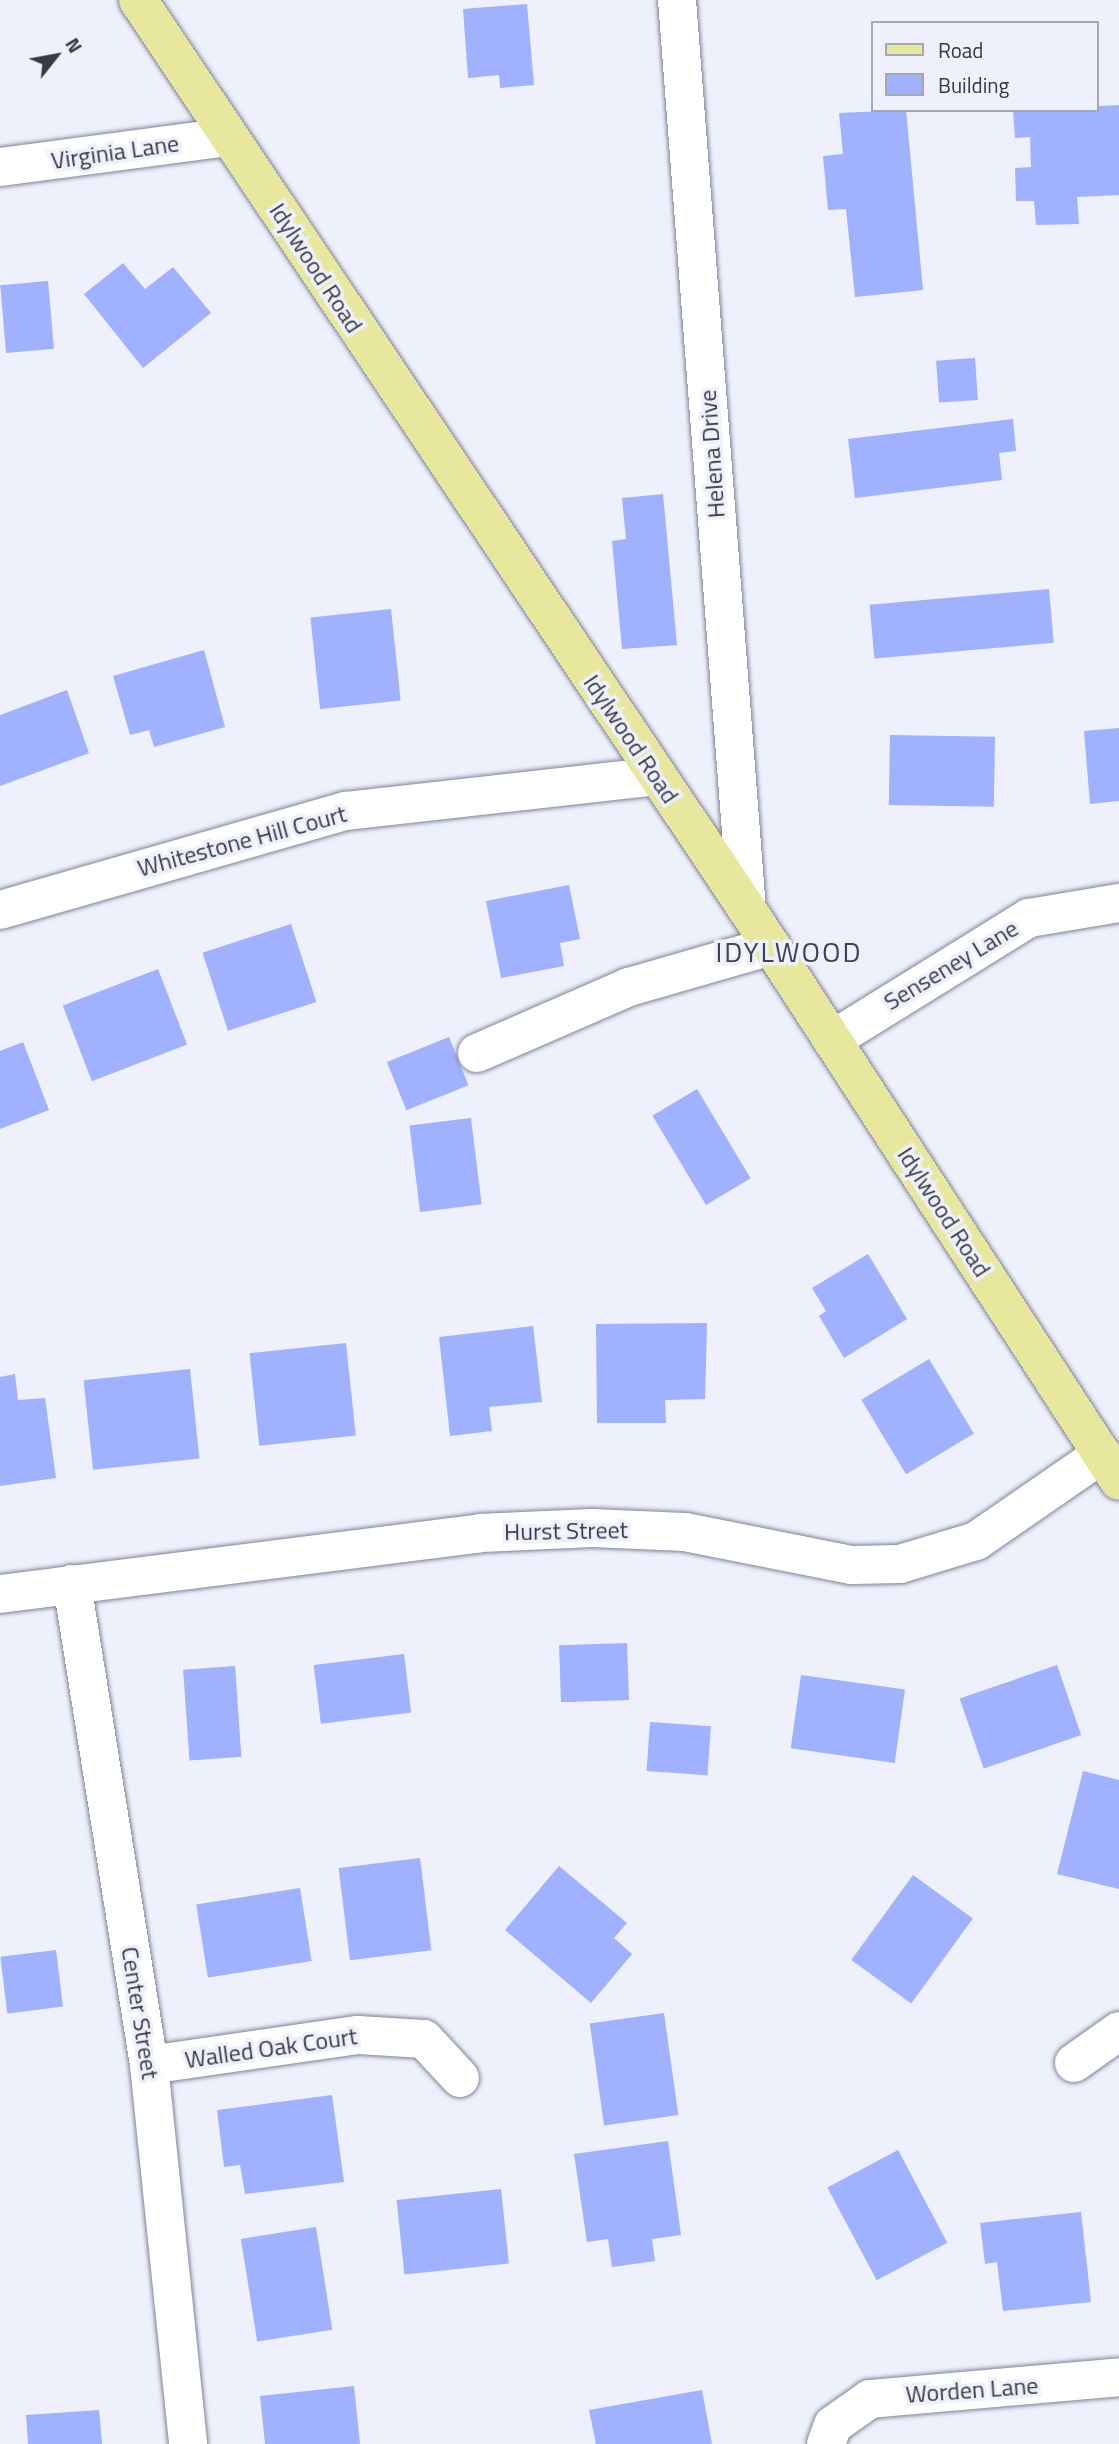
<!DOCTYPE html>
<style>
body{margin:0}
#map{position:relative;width:1119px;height:2444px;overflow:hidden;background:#eef1fb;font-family:"Titillium Web",sans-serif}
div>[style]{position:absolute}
.building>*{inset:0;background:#9fb1ff;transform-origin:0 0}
.roads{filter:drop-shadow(0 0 2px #7d839b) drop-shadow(0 0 2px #7d839b)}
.minor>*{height:38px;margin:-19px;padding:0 19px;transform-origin:19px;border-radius:19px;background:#fff}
.major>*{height:38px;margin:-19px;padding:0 19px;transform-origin:19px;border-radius:19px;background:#e7e89e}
span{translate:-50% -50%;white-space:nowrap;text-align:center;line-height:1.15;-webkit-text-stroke:7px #eef1fb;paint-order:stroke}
.street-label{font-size:24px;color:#373944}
.quarter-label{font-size:28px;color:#3e4358;letter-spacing:2px}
.legend{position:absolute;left:871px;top:21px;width:228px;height:91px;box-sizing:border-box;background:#eef1fb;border:2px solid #a5a7b2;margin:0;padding:9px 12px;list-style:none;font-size:21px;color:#373944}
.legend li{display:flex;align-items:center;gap:14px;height:35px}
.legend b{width:35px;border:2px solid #a5a7b2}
.north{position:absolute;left:21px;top:21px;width:70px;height:70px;-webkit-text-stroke:5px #eef1fb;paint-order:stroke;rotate:59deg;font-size:19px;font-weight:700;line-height:28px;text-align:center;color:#373944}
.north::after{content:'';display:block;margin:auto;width:24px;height:32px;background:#373944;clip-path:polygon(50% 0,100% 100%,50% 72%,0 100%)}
</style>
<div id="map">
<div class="building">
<i style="clip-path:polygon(527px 4px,534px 85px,500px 88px,499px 75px,468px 78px,463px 9px)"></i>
<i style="clip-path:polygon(1119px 105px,1119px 195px,1077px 197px,1079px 224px,1036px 225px,1034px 201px,1016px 201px,1015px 168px,1031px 167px,1030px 137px,1015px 138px,1013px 110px)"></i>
<i style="clip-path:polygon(906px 110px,923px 290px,855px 297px,846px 209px,828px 210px,823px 156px,843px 154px,839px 113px)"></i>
<i style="clip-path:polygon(123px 263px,145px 289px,173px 267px,211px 313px,143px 368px,84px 294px)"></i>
<i style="left:48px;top:281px;width:68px;height:48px;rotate:85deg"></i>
<i style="left:975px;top:358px;width:42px;height:39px;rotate:86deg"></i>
<i style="clip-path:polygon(1013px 419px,1016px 451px,999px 453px,1002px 480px,855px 498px,848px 439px)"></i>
<i style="clip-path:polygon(663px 494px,677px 645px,622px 649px,612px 541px,626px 539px,622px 498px)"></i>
<i style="left:1049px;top:589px;width:54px;height:180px;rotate:85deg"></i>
<i style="left:391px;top:609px;width:92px;height:81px;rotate:84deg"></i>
<i style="clip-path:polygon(204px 650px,225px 727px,154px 747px,149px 730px,130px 735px,113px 676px)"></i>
<i style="clip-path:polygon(67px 690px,89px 753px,0 786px,0 715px)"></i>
<i style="clip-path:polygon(1119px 728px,1119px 801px,1090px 804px,1084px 731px)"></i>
<i style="left:890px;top:735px;width:105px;height:70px;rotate:1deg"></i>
<i style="clip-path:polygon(569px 885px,580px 939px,560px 943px,564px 966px,501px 978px,486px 901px)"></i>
<i style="left:291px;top:924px;width:82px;height:93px;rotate:72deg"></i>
<i style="left:158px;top:969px;width:81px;height:102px;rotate:69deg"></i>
<i style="left:449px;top:1037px;width:52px;height:67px;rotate:68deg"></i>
<i style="clip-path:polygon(23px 1042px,49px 1110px,0 1129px,0 1051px)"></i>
<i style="left:697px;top:1089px;width:104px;height:52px;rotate:59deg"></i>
<i style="left:471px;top:1118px;width:87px;height:62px;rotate:83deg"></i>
<i style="clip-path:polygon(868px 1254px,907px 1319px,844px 1358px,819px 1316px,826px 1311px,812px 1288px)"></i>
<i style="clip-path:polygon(707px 1323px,705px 1399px,665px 1400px,666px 1423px,597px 1423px,596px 1324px)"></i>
<i style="clip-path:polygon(533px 1326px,542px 1402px,489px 1407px,492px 1431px,450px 1436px,439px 1337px)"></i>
<i style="left:346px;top:1343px;width:93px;height:97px;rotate:84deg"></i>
<i style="left:929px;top:1359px;width:87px;height:79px;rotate:59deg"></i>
<i style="left:190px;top:1369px;width:90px;height:107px;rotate:84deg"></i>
<i style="clip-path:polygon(15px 1374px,18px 1400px,45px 1398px,56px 1478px,0 1486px,0 1377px)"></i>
<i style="left:627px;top:1643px;width:57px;height:68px;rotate:88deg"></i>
<i style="left:404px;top:1654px;width:59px;height:91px;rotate:83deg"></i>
<i style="left:1057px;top:1665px;width:74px;height:103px;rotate:71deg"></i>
<i style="left:235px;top:1666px;width:91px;height:52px;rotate:86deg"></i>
<i style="left:801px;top:1675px;width:105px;height:74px;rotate:8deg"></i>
<i style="left:650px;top:1722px;width:61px;height:49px;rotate:4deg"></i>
<i style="clip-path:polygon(1083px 1771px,1119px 1780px,1119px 1889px,1057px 1874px)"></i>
<i style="left:420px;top:1858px;width:93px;height:82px;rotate:83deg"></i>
<i style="clip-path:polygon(559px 1866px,627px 1923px,614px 1938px,632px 1954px,591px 2003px,505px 1930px)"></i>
<i style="left:913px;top:1875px;width:74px;height:105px;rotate:36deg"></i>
<i style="left:300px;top:1888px;width:74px;height:105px;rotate:81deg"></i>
<i style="left:56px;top:1950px;width:57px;height:56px;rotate:83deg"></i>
<i style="left:664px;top:2013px;width:103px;height:75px;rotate:82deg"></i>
<i style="clip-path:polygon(332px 2095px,344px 2182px,245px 2194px,240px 2165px,224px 2167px,217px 2110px)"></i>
<i style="clip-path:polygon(668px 2141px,681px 2235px,652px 2239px,655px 2261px,612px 2267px,608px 2239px,587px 2242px,574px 2154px)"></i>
<i style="left:898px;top:2150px;width:105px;height:80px;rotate:62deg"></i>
<i style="left:501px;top:2189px;width:75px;height:105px;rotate:84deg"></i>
<i style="clip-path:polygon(1081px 2212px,1091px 2302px,1003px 2311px,997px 2262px,985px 2264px,980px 2223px)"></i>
<i style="left:316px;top:2227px;width:104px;height:76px;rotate:81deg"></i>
<i style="clip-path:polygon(354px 2386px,360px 2444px,265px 2444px,260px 2396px)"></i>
<i style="clip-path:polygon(702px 2390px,712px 2444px,596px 2444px,589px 2410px)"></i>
<i style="clip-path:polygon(99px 2410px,102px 2444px,28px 2444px,26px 2415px)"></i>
</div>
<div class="roads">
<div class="minor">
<i style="left:677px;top:0;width:912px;rotate:85.6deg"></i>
<i style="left:0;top:167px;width:231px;rotate:-7.5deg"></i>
<i style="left:0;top:910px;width:360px;rotate:-16deg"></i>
<i style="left:346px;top:811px;width:312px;rotate:-6.4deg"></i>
<i style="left:832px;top:1040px;width:232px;rotate:-31.8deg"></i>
<i style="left:1029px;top:918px;width:91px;rotate:-9.5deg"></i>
<i style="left:477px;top:1053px;width:166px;rotate:-23.5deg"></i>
<i style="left:629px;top:987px;width:148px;rotate:-16.1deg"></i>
<i style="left:72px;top:1584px;width:487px;rotate:80.9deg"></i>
<i style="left:149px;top:2065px;width:381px;rotate:84.1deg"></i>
<i style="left:0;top:1594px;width:484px;rotate:-7.2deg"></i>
<i style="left:480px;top:1533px;width:112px;rotate:-2.6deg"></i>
<i style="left:592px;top:1528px;width:93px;rotate:2.5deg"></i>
<i style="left:685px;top:1532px;width:170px;rotate:11.2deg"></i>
<i style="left:852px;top:1565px;width:48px;rotate:-1.2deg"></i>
<i style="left:900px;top:1564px;width:79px;rotate:-16.8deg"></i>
<i style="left:976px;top:1541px;width:153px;rotate:-34.6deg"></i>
<i style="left:1074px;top:2063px;width:55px;rotate:-35.4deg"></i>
<i style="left:149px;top:2065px;width:211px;rotate:-8.2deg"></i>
<i style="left:358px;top:2035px;width:66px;rotate:3.5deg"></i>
<i style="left:424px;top:2039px;width:53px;rotate:47.3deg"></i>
<i style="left:826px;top:2444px;width:20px;rotate:-70deg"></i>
<i style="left:833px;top:2425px;width:45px;rotate:-35.1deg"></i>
<i style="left:870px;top:2399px;width:250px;rotate:-5deg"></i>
</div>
<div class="major">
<i style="left:138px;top:0;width:1094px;rotate:56.18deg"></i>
<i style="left:747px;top:909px;width:682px;rotate:56.96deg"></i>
</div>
</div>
<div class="street-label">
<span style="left:115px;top:152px;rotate:-8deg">Virginia Lane</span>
<span style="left:316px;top:268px;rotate:57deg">Idylwood Road</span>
<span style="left:712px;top:454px;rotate:-94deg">Helena Drive</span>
<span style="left:631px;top:739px;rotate:56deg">Idylwood Road</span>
<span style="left:242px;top:841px;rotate:-15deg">Whitestone Hill Court</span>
<span style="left:951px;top:965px;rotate:-31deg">Senseney Lane</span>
<span style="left:944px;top:1212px;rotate:57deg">Idylwood Road</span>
<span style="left:566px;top:1531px;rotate:-1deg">Hurst Street</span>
<span style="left:140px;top:2013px;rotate:81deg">Center Street</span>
<span style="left:271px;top:2048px;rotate:-8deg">Walled Oak Court</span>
<span style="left:972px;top:2390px;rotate:-4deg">Worden Lane</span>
</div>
<div class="quarter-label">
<span style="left:789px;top:952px">IDYLWOOD</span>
</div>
<ul class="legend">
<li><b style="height:9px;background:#e7e89e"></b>Road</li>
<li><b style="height:19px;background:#9fb1ff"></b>Building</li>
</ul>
<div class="north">N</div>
</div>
